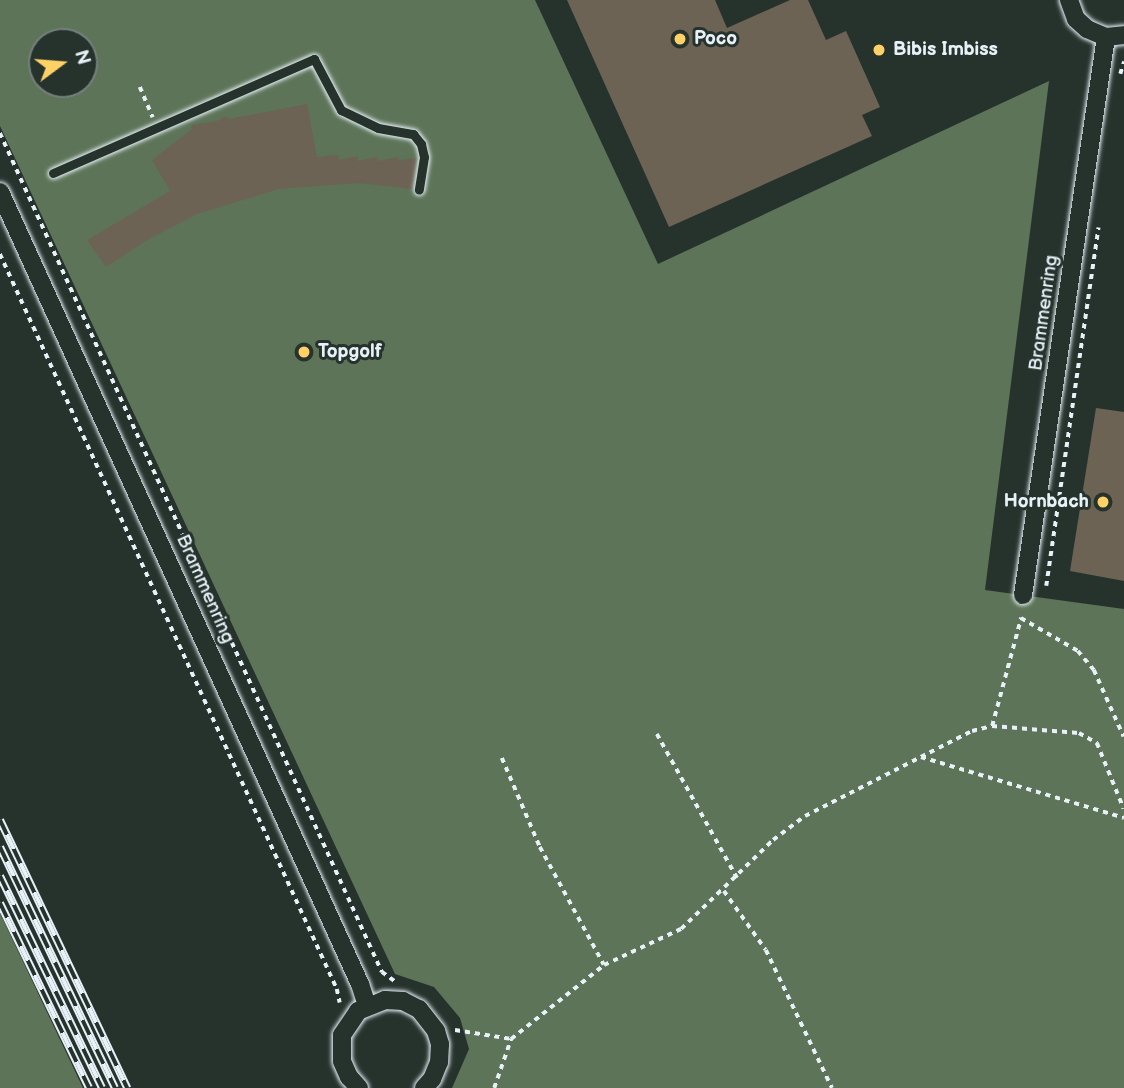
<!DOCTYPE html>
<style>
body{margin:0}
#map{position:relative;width:1124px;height:1088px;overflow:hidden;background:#26332d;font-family:"Balsamiq Sans",sans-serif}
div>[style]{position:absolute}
.green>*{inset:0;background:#5d7458}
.building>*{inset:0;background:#6c6355}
.path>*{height:3.5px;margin-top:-1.75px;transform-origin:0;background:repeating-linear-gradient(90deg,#e8f1f8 0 5px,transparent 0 10px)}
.roads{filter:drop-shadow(0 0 2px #e8f1f8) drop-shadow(0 0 2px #e8f1f8)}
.lane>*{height:9px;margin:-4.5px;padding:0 4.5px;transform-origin:4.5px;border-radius:4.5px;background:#26332d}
.street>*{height:18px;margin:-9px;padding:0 9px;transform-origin:9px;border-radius:9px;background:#26332d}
.rail>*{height:8px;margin-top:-4px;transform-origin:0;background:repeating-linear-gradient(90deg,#26332d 0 16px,#e8f1f8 0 32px);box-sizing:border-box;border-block:2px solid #e8f1f8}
.dots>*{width:19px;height:19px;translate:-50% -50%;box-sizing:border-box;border:4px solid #26332d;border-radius:50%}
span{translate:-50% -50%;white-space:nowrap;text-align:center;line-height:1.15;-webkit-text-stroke:6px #26332d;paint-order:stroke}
.poi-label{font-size:19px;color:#e8f1f8;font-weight:700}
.left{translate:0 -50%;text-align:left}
.right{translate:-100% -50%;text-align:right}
.street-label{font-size:19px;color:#e8f1f8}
.north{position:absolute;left:28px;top:28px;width:70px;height:70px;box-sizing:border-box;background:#26332d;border:2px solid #747f7e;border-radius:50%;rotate:74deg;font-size:19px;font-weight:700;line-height:28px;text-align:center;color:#e8f1f8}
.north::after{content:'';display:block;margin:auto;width:24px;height:32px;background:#ffd166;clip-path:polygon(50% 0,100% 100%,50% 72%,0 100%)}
</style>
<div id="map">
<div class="green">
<i style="clip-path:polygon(evenodd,0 0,535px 0,658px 264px,1049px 81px,985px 590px,1124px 609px,1124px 1088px,452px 1088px,469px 1049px,460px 1018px,434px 987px,395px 974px,0 126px,0 0,42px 42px,84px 42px,84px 84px,42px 84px,42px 42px)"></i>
<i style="clip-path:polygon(0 913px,83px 1088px,0 1088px)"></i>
</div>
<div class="building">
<i style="clip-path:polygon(567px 0,715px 0,727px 28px,790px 0,808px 0,826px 40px,846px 31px,880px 107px,862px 115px,872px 136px,669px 227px)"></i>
<i style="clip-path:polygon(307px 104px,317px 157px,338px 155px,339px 160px,358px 156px,358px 161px,377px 157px,378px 161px,398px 157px,399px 160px,417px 158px,412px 189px,358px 183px,279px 189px,197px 214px,147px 240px,106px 267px,87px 240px,170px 191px,152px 160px,192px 129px,191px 125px,217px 121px,226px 116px,229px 119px)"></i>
<i style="clip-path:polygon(1096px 408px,1124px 412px,1124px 581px,1070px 571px)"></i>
</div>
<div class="path">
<i style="left:1120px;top:74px;width:13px;rotate:-72deg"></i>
<i style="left:140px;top:87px;width:33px;rotate:67deg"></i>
<i style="left:0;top:133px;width:922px;rotate:65.52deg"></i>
<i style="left:382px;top:972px;width:17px;rotate:36deg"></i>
<i style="left:0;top:254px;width:809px;rotate:65.37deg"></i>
<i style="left:337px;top:989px;width:14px;rotate:78deg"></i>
<i style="left:1046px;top:586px;width:362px;rotate:-81.7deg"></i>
<i style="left:992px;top:726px;width:112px;rotate:-75deg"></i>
<i style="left:1021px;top:618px;width:66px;rotate:30.1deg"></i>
<i style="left:1078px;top:651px;width:25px;rotate:50deg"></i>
<i style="left:1094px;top:670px;width:73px;rotate:65.9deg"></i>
<i style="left:657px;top:734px;width:165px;rotate:60.9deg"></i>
<i style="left:921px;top:757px;width:212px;rotate:16.7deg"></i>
<i style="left:502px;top:758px;width:97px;rotate:66.9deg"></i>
<i style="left:540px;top:847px;width:134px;rotate:61.5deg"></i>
<i style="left:724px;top:891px;width:72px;rotate:54.6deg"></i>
<i style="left:766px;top:950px;width:153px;rotate:64.4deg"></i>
<i style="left:455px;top:1030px;width:57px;rotate:9.1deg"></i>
<i style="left:494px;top:1088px;width:52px;rotate:-70.9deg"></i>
<i style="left:511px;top:1039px;width:119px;rotate:-38.5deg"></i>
<i style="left:604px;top:965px;width:85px;rotate:-25.1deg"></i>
<i style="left:681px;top:929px;width:128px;rotate:-44.1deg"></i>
<i style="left:773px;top:840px;width:40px;rotate:-37deg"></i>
<i style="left:805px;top:816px;width:187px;rotate:-27deg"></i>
<i style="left:972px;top:731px;width:21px;rotate:-14deg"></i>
<i style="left:992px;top:726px;width:87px;rotate:4.6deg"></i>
<i style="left:1079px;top:733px;width:21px;rotate:29deg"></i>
<i style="left:1097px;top:743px;width:71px;rotate:67.8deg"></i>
</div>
<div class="roads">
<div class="lane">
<i style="left:53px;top:173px;width:285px;rotate:-23.6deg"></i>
<i style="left:314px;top:59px;width:58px;rotate:62.1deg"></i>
<i style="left:341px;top:110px;width:41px;rotate:25.9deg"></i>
<i style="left:378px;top:128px;width:36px;rotate:10deg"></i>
<i style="left:413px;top:134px;width:13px;rotate:51deg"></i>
<i style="left:421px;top:144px;width:13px;rotate:77deg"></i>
<i style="left:424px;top:157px;width:33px;rotate:99deg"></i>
</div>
<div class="street">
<i style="left:1069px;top:0;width:20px;rotate:70deg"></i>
<i style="left:1076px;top:19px;width:15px;rotate:42deg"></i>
<i style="left:1087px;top:29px;width:21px;rotate:23deg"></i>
<i style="left:1106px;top:37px;width:18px;rotate:-6deg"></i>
<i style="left:0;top:192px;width:870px;rotate:65.56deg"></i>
<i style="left:360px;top:984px;width:23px;rotate:72deg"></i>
<i style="left:1023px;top:595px;width:564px;rotate:-81.54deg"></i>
<i style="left:359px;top:1088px;width:15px;rotate:-132deg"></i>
<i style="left:349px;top:1077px;width:17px;rotate:-114deg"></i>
<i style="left:342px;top:1061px;width:26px;rotate:-90deg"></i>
<i style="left:342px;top:1035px;width:29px;rotate:-56deg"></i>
<i style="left:358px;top:1011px;width:29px;rotate:-22deg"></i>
<i style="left:385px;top:1000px;width:18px;rotate:3deg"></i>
<i style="left:403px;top:1001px;width:18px;rotate:27deg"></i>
<i style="left:419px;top:1009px;width:28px;rotate:52deg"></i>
<i style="left:436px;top:1031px;width:14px;rotate:73deg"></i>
<i style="left:440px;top:1044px;width:18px;rotate:93deg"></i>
<i style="left:439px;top:1062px;width:18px;rotate:112deg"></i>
<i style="left:432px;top:1079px;width:12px;rotate:132deg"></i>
</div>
</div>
<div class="rail">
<i style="left:0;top:820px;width:297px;rotate:64.6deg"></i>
<i style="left:0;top:847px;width:267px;rotate:64.5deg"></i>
<i style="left:0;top:876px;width:235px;rotate:64.3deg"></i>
<i style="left:0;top:903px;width:205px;rotate:64.3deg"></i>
</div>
<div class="dots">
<i style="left:680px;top:39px;background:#ffd166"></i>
<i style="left:879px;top:50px;background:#ffd166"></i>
<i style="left:304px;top:352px;background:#ffd166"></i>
<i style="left:1103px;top:502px;background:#ffd166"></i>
</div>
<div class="poi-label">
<span class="left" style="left:694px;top:39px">Poco</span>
<span class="left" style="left:893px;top:50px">Bibis Imbiss</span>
<span class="left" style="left:318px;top:352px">Topgolf</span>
<span class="right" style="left:1089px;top:502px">Hornbach</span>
</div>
<div class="street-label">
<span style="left:1044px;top:313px;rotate:-82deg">Brammenring</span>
<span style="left:205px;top:589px;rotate:66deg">Brammenring</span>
</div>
<div class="north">N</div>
</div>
